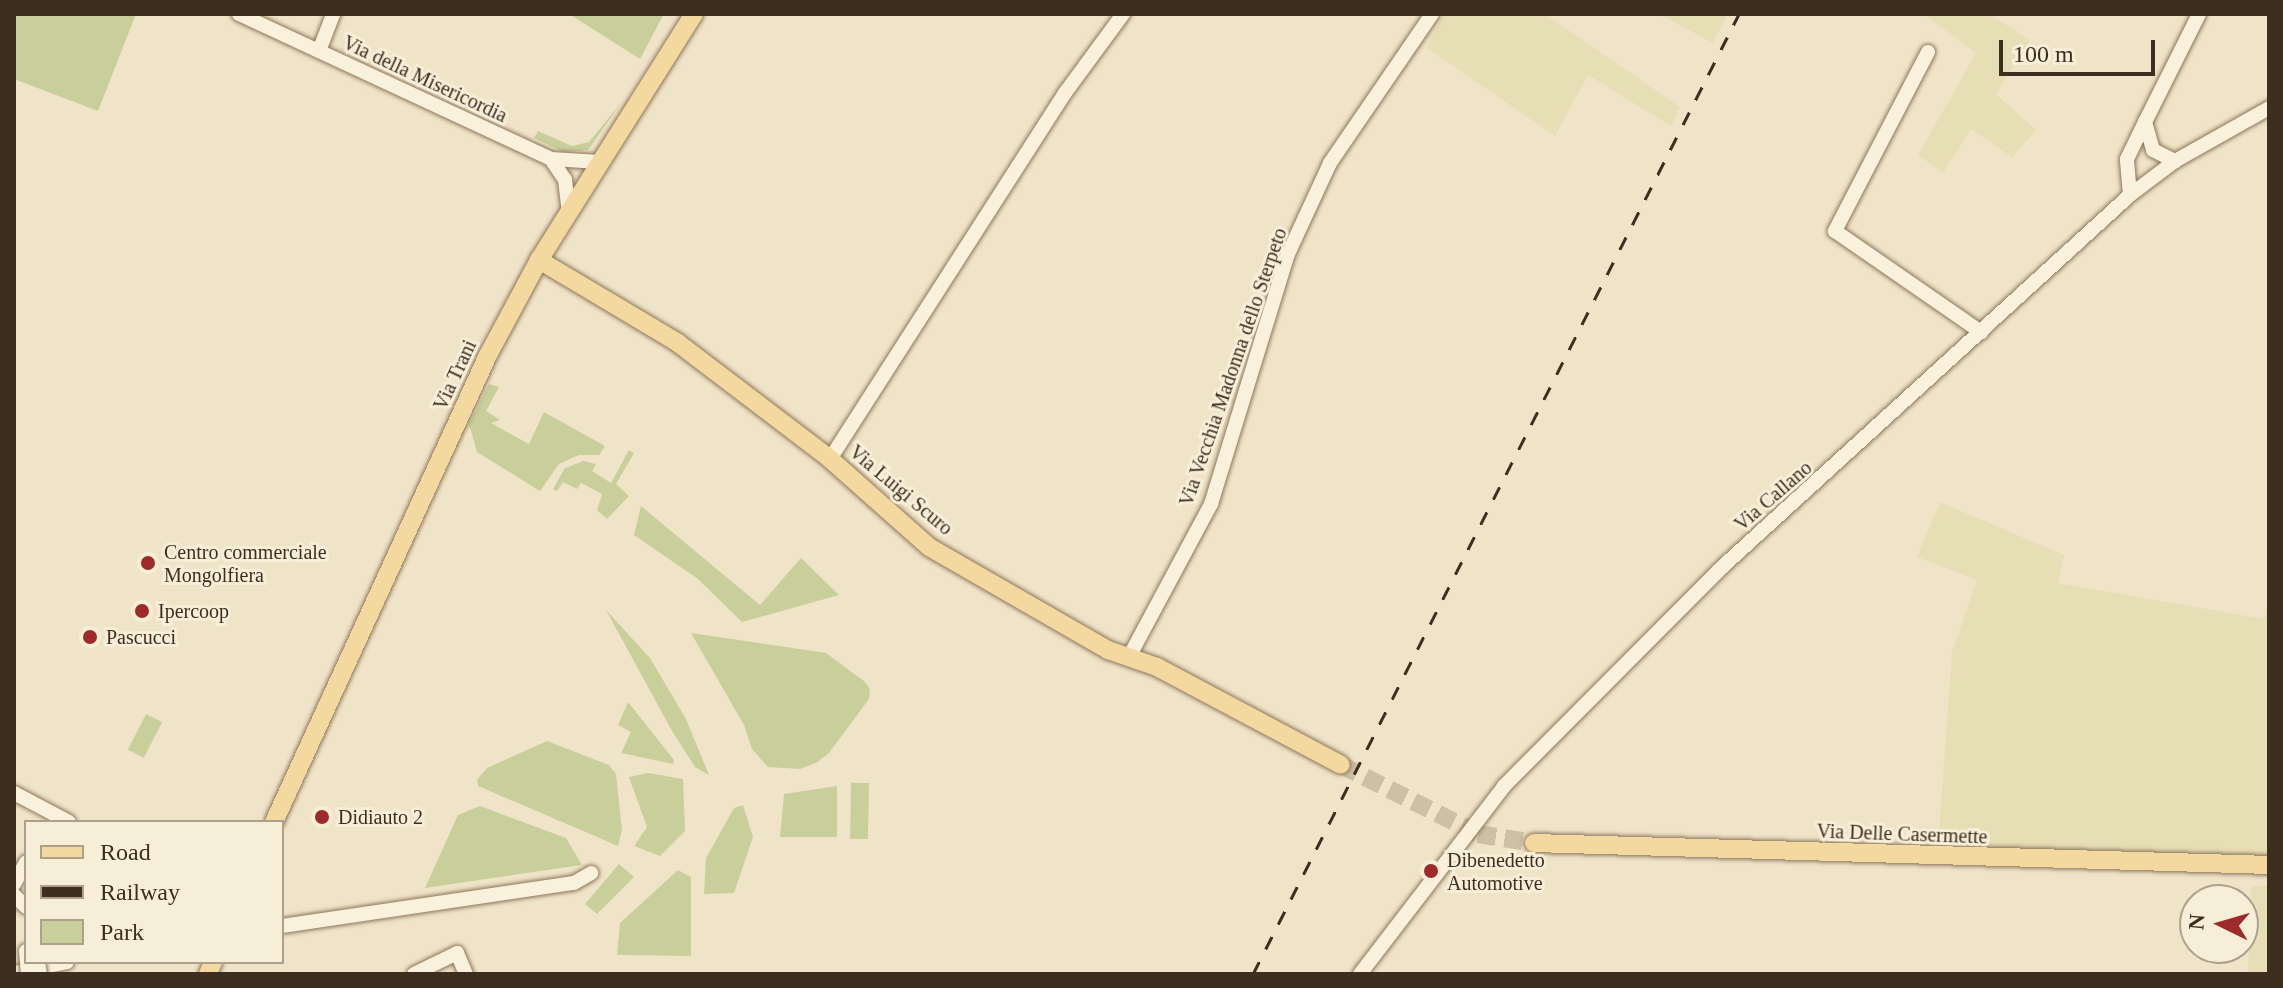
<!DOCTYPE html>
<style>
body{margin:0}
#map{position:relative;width:2283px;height:988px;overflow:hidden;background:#f0e4c8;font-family:"Times New Roman",serif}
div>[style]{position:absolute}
.farmland>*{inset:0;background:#e6deb5}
.green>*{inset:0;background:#c9cf9b;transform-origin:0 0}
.major-tunnel>*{height:18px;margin-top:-9px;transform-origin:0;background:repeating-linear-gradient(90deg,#ccc0a6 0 18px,transparent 0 27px)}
.roads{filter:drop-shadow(0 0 2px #8d765c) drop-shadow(0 0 2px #8d765c)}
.minor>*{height:14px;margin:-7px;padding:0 7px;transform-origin:7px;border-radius:7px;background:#faf1dc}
.major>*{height:18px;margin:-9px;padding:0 9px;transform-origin:9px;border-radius:9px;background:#f3d9a0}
.rail>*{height:3px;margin-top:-1.5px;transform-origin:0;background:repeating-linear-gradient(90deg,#3d2e20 0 14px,transparent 0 28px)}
.bridges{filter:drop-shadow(0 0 2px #8d765c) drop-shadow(0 0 2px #8d765c)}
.minor-bridge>*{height:14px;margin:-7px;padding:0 7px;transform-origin:7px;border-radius:7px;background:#faf1dc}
.dots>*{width:22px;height:22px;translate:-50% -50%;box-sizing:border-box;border:4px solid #f7eed8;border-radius:50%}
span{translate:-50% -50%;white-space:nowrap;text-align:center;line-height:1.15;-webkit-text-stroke:6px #f7eed8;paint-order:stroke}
.street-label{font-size:20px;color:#3d2e20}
.poi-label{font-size:20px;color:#3d2e20}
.left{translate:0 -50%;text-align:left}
.frame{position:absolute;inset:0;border:16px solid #3d2e20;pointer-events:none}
.legend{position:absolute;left:24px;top:820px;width:260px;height:144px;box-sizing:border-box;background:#f7eed8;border:2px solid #ada18e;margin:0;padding:10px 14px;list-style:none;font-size:24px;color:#3d2e20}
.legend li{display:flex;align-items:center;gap:16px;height:40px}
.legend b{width:40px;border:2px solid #ada18e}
.north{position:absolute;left:2179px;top:884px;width:80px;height:80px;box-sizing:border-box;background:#f7eed8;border:2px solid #ada18e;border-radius:50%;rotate:275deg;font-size:22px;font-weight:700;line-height:32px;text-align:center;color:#3d2e20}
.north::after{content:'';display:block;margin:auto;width:28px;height:36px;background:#9e2a2b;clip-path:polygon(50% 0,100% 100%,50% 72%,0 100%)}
.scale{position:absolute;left:1999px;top:40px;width:156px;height:36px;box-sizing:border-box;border:4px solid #3d2e20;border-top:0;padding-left:10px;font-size:24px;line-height:28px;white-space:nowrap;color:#3d2e20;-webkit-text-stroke:6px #f7eed8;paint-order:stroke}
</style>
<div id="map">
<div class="farmland">
<i style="clip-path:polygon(1444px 14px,1545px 14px,1680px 107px,1671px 126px,1588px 75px,1555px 136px,1427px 48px)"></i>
<i style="clip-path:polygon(1659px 14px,1728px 14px,1713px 43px)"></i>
<i style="clip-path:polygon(1923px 14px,1989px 14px,2030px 40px,1996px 94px,2036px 130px,2012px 157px,1971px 129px,1943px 173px,1918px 155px,1976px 53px)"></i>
<i style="clip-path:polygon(1940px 502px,2064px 555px,2058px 583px,2264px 619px,2269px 606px,2269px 856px,1938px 847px,1952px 652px,1977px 580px,1917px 557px)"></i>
<i style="clip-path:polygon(2251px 886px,2269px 886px,2269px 974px,2248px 974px)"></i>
</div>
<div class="green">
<i style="clip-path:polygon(14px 14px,136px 14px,98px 111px,14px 79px)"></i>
<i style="clip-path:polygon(569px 14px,664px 14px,640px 59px)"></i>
<i style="clip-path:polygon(621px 103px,588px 150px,563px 152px,534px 138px,538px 131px,572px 146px,589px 142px)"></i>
<i style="clip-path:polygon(489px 384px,499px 387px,486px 411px,500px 420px,491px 423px,529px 444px,544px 412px,605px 446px,599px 455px,579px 455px,559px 464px,540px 491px,477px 452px,469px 424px)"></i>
<i style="clip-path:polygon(629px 450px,634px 453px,616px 484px,629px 496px,607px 519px,597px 510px,602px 494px,581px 483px,577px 489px,563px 482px,557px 491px,553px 489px,565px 468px,583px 461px,596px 464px,592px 471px,611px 483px)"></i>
<i style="clip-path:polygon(641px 506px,760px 605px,801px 558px,839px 595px,742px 622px,698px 579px,634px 535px)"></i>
<i style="clip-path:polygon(606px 610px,650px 658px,686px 719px,709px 775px,695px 767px,672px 731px)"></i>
<i style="clip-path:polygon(691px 633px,826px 653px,864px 681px,870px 689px,869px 699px,829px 753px,816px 763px,800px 769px,768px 767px,752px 749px,744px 725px)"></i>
<i style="clip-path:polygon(628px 702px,674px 760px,673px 764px,621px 753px,631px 732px,618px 725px)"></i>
<i style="left:146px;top:714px;width:18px;height:40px;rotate:27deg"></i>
<i style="clip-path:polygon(547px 741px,609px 765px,616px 774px,622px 830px,618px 846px,478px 786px,477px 780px,487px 768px)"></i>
<i style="clip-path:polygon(648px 773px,683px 779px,685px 831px,660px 856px,634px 846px,647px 827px,629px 777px)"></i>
<i style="left:869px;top:783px;width:56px;height:18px;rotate:91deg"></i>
<i style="clip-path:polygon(837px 786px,837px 837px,780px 837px,784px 794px)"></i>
<i style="clip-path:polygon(743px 805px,753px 837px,734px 893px,704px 894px,706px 858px,734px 808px)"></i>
<i style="clip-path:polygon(480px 806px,566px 838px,582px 865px,425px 888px,458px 815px)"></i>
<i style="clip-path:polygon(619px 864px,634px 877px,597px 914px,585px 904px)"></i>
<i style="clip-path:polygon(678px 870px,691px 877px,691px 956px,617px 955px,620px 923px)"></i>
</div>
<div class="major-tunnel">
<i style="left:1341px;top:765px;width:153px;rotate:26.7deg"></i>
<i style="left:1478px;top:834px;width:57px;rotate:9.1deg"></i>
</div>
<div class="roads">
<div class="minor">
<i style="left:239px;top:14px;width:344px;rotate:24.9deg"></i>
<i style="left:551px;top:159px;width:49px;rotate:3.5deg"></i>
<i style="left:319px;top:51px;width:40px;rotate:-69deg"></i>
<i style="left:1928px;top:52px;width:202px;rotate:117.5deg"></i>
<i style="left:1835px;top:231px;width:178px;rotate:34.7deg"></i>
<i style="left:2145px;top:122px;width:121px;rotate:-63.4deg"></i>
<i style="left:551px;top:159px;width:25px;rotate:56deg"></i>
<i style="left:565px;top:180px;width:34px;rotate:83deg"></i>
<i style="left:2130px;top:195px;width:36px;rotate:-95deg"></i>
<i style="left:2127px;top:159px;width:41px;rotate:-64.1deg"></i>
<i style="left:2145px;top:122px;width:29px;rotate:74deg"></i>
<i style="left:2153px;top:150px;width:25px;rotate:27deg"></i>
<i style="left:830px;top:459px;width:435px;rotate:-57.3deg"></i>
<i style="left:1065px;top:93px;width:98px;rotate:-53.7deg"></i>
<i style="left:1129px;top:657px;width:174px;rotate:-61.8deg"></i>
<i style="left:1211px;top:504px;width:262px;rotate:-72.9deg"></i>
<i style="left:1288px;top:254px;width:100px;rotate:-65.2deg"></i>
<i style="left:1330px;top:163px;width:181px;rotate:-55.6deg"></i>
<i style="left:14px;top:793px;width:62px;rotate:27.8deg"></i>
<i style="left:14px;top:884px;width:25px;rotate:-61deg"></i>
<i style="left:14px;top:895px;width:17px;rotate:45deg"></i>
<i style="left:282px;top:926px;width:295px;rotate:-8.4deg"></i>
<i style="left:574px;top:883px;width:20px;rotate:-30deg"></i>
<i style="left:14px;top:973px;width:54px;rotate:-11.7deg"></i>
<i style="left:414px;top:974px;width:48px;rotate:-26deg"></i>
<i style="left:457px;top:953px;width:23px;rotate:67deg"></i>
<i style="left:1360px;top:974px;width:237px;rotate:-52.5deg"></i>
<i style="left:1504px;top:786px;width:306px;rotate:-45.1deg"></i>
<i style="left:1720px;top:569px;width:555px;rotate:-42.37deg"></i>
<i style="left:2130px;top:195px;width:56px;rotate:-37.1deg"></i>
<i style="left:2175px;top:161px;width:108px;rotate:-29.4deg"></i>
</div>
<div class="major">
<i style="left:539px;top:260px;width:162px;rotate:30.8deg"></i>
<i style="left:678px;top:343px;width:191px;rotate:37.3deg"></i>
<i style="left:830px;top:459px;width:132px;rotate:41.6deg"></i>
<i style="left:929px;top:547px;width:207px;rotate:29.9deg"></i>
<i style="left:1108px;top:650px;width:52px;rotate:19.1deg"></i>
<i style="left:1157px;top:667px;width:208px;rotate:28deg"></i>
<i style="left:274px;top:822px;width:514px;rotate:-65.38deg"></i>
<i style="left:488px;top:355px;width:108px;rotate:-61.8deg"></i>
<i style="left:539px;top:260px;width:291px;rotate:-57.8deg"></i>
<i style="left:1534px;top:843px;width:735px;rotate:1.71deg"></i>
<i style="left:208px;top:974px;width:13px;rotate:-67deg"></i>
</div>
</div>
<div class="rail">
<i style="left:1253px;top:974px;width:1076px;rotate:-63.15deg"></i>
</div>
<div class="bridges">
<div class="minor-bridge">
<i style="left:26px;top:951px;width:23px;rotate:85deg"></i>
<i style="left:38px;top:962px;width:12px;rotate:81deg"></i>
</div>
</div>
<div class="dots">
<i style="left:148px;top:563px;background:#9e2a2b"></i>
<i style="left:142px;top:611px;background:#9e2a2b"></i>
<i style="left:90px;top:637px;background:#9e2a2b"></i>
<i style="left:322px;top:817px;background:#9e2a2b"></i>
<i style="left:1431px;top:871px;background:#9e2a2b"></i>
</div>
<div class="street-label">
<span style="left:425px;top:79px;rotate:25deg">Via della Misericordia</span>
<span style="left:1233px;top:367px;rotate:-71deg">Via Vecchia Madonna dello Sterpeto</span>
<span style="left:455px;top:375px;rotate:-65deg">Via Trani</span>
<span style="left:901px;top:490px;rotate:40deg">Via Luigi Scuro</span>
<span style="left:1773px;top:496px;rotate:-41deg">Via Callano</span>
<span style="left:1902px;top:834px;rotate:2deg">Via Delle Casermette</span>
</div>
<div class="poi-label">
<span class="left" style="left:164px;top:564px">Centro commerciale<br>Mongolfiera</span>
<span class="left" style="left:158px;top:611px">Ipercoop</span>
<span class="left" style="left:106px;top:637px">Pascucci</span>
<span class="left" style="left:338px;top:817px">Didiauto 2</span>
<span class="left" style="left:1447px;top:872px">Dibenedetto<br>Automotive</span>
</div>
<div class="frame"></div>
<ul class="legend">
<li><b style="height:10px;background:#f3d9a0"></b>Road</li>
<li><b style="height:10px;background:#3d2e20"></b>Railway</li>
<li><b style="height:22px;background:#c9cf9b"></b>Park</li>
</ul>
<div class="north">N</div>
<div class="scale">100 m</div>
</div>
